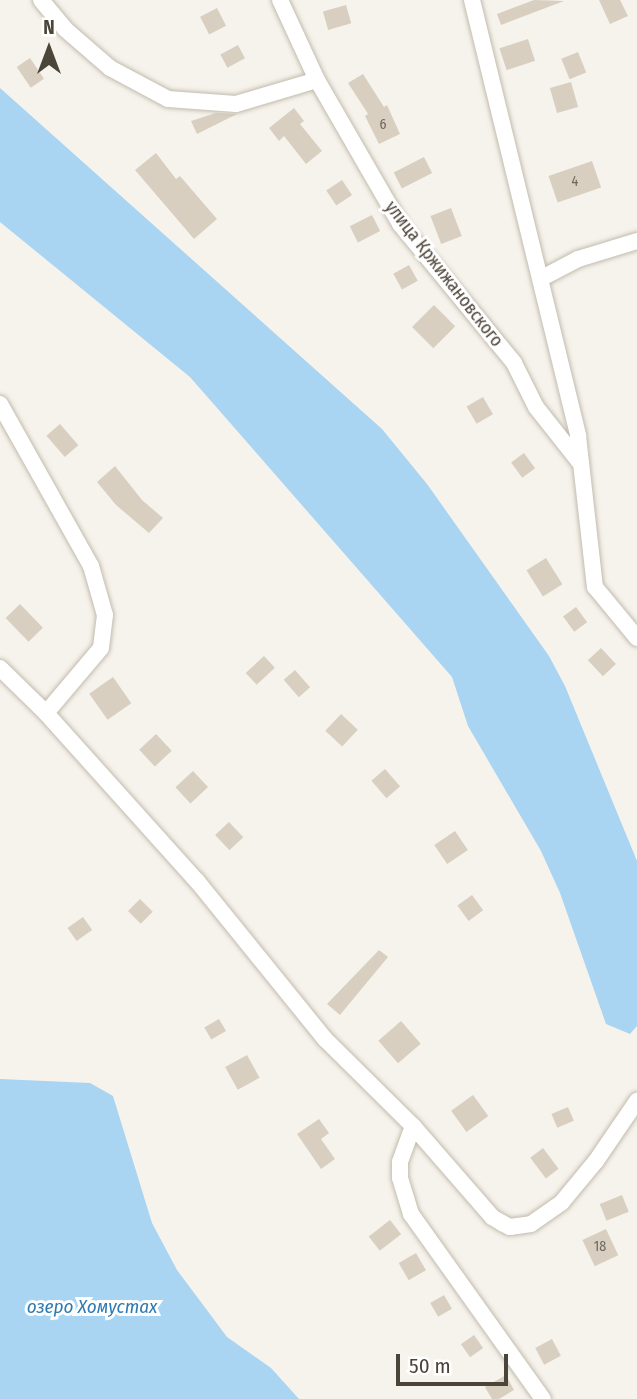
<!DOCTYPE html>
<meta charset="utf-8">
<style>
body{margin:0}
#map{position:relative;width:637px;height:1399px;overflow:hidden;background:#f6f3ec;font-family:"Fira Sans Condensed",sans-serif}
div>[style]{position:absolute}
.water>*{inset:0;background:#a9d4f2}
.building>*{inset:0;background:#d8cfc1;transform-origin:0 0}
.roads{filter:drop-shadow(0 0 2px #c2bbae) drop-shadow(0 0 2px #c2bbae)}
.minor>*{height:16px;margin:-8px;padding:0 8px;transform-origin:8px;border-radius:8px;background:#fff}
span{translate:-50% -50%;white-space:nowrap;text-align:center;line-height:1.15;-webkit-text-stroke:6px #fff;paint-order:stroke}
.number-label{font-size:14px;color:#6e675b}
.number-label span{-webkit-text-stroke-width:0}
.street-label{font-size:18px;color:#4b4439}
.water-label{font-size:19px;color:#2e7ab2;font-style:italic}
.north{position:absolute;left:14px;top:14px;width:70px;height:70px;-webkit-text-stroke:5px #fff;paint-order:stroke;rotate:0deg;font-size:19px;font-weight:700;line-height:28px;text-align:center;color:#4b4439}
.north::after{content:'';display:block;margin:auto;width:24px;height:32px;background:#4b4439;clip-path:polygon(50% 0,100% 100%,50% 72%,0 100%)}
.scale{position:absolute;left:396px;top:1354px;width:112px;height:32px;box-sizing:border-box;border:4px solid #4b4439;border-top:0;padding-left:9px;font-size:21px;line-height:24px;white-space:nowrap;color:#4b4439;-webkit-text-stroke:5px #fff;paint-order:stroke}
</style>
<div id="map">
<div class="water">
<i style="clip-path:polygon(0 88px,382px 429px,427px 484px,549px 656px,565px 686px,637px 861px,637px 1026px,630px 1034px,606px 1024px,560px 893px,541px 851px,468px 726px,452px 677px,190px 377px,0 222px)"></i>
<i style="clip-path:polygon(0 1079px,90px 1083px,113px 1096px,152px 1223px,177px 1270px,227px 1337px,271px 1368px,299px 1399px,0 1399px)"></i>
</div>
<div class="building">
<i style="clip-path:polygon(534px 0,564px 1px,501px 25px,497px 14px)"></i>
<i style="clip-path:polygon(599px 0,620px 0,628px 16px,610px 24px)"></i>
<i style="left:346px;top:5px;width:19px;height:24px;rotate:74deg"></i>
<i style="left:217px;top:8px;width:20px;height:19px;rotate:63deg"></i>
<i style="left:528px;top:39px;width:23px;height:30px;rotate:72deg"></i>
<i style="left:238px;top:45px;width:15px;height:20px;rotate:62deg"></i>
<i style="left:578px;top:52px;width:22px;height:18px;rotate:68deg"></i>
<i style="left:30px;top:58px;width:25px;height:16px;rotate:56deg"></i>
<i style="clip-path:polygon(363px 74px,384px 107px,387px 105px,400px 134px,379px 144px,365px 116px,368px 114px,348px 83px)"></i>
<i style="left:571px;top:82px;width:26px;height:22px;rotate:74deg"></i>
<i style="clip-path:polygon(294px 108px,304px 121px,300px 124px,322px 151px,306px 164px,284px 136px,279px 141px,269px 128px)"></i>
<i style="clip-path:polygon(216px 113px,237px 114px,197px 134px,191px 121px)"></i>
<i style="clip-path:polygon(156px 153px,176px 179px,180px 176px,217px 219px,194px 239px,135px 170px)"></i>
<i style="left:424px;top:157px;width:18px;height:34px;rotate:63deg"></i>
<i style="left:592px;top:161px;width:28px;height:46px;rotate:71deg"></i>
<i style="left:342px;top:180px;width:18px;height:19px;rotate:56deg"></i>
<i style="left:451px;top:208px;width:30px;height:22px;rotate:69deg"></i>
<i style="left:372px;top:215px;width:18px;height:25px;rotate:63deg"></i>
<i style="left:409px;top:265px;width:18px;height:18px;rotate:61deg"></i>
<i style="left:434px;top:305px;width:30px;height:31px;rotate:45deg"></i>
<i style="left:483px;top:397px;width:20px;height:19px;rotate:60deg"></i>
<i style="left:60px;top:424px;width:28px;height:18px;rotate:49deg"></i>
<i style="left:524px;top:453px;width:19px;height:16px;rotate:54deg"></i>
<i style="clip-path:polygon(115px 466px,142px 500px,163px 518px,149px 533px,116px 505px,97px 482px)"></i>
<i style="left:546px;top:558px;width:31px;height:23px;rotate:58deg"></i>
<i style="left:20px;top:604px;width:33px;height:20px;rotate:46deg"></i>
<i style="left:576px;top:607px;width:19px;height:16px;rotate:54deg"></i>
<i style="left:601px;top:648px;width:22px;height:18px;rotate:47deg"></i>
<i style="left:264px;top:656px;width:16px;height:25px;rotate:47deg"></i>
<i style="left:295px;top:670px;width:23px;height:15px;rotate:49deg"></i>
<i style="left:113px;top:677px;width:32px;height:29px;rotate:55deg"></i>
<i style="left:341px;top:714px;width:23px;height:23px;rotate:43deg"></i>
<i style="left:156px;top:734px;width:23px;height:23px;rotate:47deg"></i>
<i style="left:385px;top:769px;width:23px;height:18px;rotate:49deg"></i>
<i style="left:193px;top:771px;width:22px;height:24px;rotate:47deg"></i>
<i style="left:229px;top:822px;width:21px;height:19px;rotate:47deg"></i>
<i style="left:455px;top:831px;width:23px;height:25px;rotate:56deg"></i>
<i style="left:472px;top:895px;width:19px;height:18px;rotate:54deg"></i>
<i style="left:140px;top:899px;width:18px;height:17px;rotate:45deg"></i>
<i style="left:83px;top:917px;width:16px;height:19px;rotate:55deg"></i>
<i style="clip-path:polygon(379px 950px,388px 957px,340px 1015px,327px 1004px)"></i>
<i style="left:219px;top:1019px;width:14px;height:17px;rotate:60deg"></i>
<i style="left:401px;top:1021px;width:30px;height:30px;rotate:49deg"></i>
<i style="left:247px;top:1055px;width:26px;height:25px;rotate:61deg"></i>
<i style="left:473px;top:1095px;width:26px;height:27px;rotate:54deg"></i>
<i style="left:568px;top:1107px;width:15px;height:18px;rotate:67deg"></i>
<i style="clip-path:polygon(319px 1119px,329px 1133px,321px 1139px,335px 1159px,321px 1169px,297px 1134px)"></i>
<i style="left:543px;top:1148px;width:26px;height:16px;rotate:53deg"></i>
<i style="left:622px;top:1195px;width:18px;height:24px;rotate:68deg"></i>
<i style="left:390px;top:1220px;width:18px;height:27px;rotate:52deg"></i>
<i style="left:606px;top:1229px;width:29px;height:26px;rotate:65deg"></i>
<i style="left:416px;top:1253px;width:20px;height:20px;rotate:60deg"></i>
<i style="left:444px;top:1295px;width:16px;height:16px;rotate:60deg"></i>
<i style="left:474px;top:1335px;width:16px;height:16px;rotate:55deg"></i>
<i style="left:552px;top:1339px;width:19px;height:19px;rotate:62deg"></i>
<i style="clip-path:polygon(506px 1375px,514px 1390px,499px 1399px,492px 1399px,485px 1387px)"></i>
</div>
<div class="roads">
<div class="minor">
<i style="left:41px;top:0;width:38px;rotate:50deg"></i>
<i style="left:65px;top:29px;width:60px;rotate:40.9deg"></i>
<i style="left:110px;top:68px;width:66px;rotate:28.1deg"></i>
<i style="left:168px;top:99px;width:68px;rotate:4.2deg"></i>
<i style="left:236px;top:104px;width:84px;rotate:-16.5deg"></i>
<i style="left:280px;top:0;width:88px;rotate:65.2deg"></i>
<i style="left:317px;top:80px;width:166px;rotate:60deg"></i>
<i style="left:400px;top:224px;width:180px;rotate:50.6deg"></i>
<i style="left:514px;top:363px;width:49px;rotate:63.4deg"></i>
<i style="left:536px;top:407px;width:73px;rotate:51.7deg"></i>
<i style="left:472px;top:0;width:449px;rotate:76.3deg"></i>
<i style="left:578px;top:436px;width:152px;rotate:83.6deg"></i>
<i style="left:595px;top:587px;width:66px;rotate:50.5deg"></i>
<i style="left:542px;top:278px;width:41px;rotate:-27.8deg"></i>
<i style="left:578px;top:259px;width:62px;rotate:-17deg"></i>
<i style="left:0;top:404px;width:186px;rotate:60.7deg"></i>
<i style="left:91px;top:566px;width:51px;rotate:74.1deg"></i>
<i style="left:105px;top:615px;width:33px;rotate:97deg"></i>
<i style="left:101px;top:648px;width:85px;rotate:130.2deg"></i>
<i style="left:0;top:668px;width:64px;rotate:44.4deg"></i>
<i style="left:46px;top:713px;width:226px;rotate:48.1deg"></i>
<i style="left:197px;top:881px;width:203px;rotate:51deg"></i>
<i style="left:325px;top:1039px;width:124px;rotate:44.7deg"></i>
<i style="left:413px;top:1126px;width:121px;rotate:49deg"></i>
<i style="left:492px;top:1217px;width:12px;rotate:31deg"></i>
<i style="left:502px;top:1223px;width:9px;rotate:27deg"></i>
<i style="left:510px;top:1227px;width:21px;rotate:-8deg"></i>
<i style="left:531px;top:1224px;width:38px;rotate:-35deg"></i>
<i style="left:562px;top:1202px;width:53px;rotate:-50.3deg"></i>
<i style="left:596px;top:1161px;width:73px;rotate:-55.7deg"></i>
<i style="left:413px;top:1126px;width:38px;rotate:110deg"></i>
<i style="left:400px;top:1162px;width:16px;rotate:90deg"></i>
<i style="left:400px;top:1178px;width:38px;rotate:73deg"></i>
<i style="left:411px;top:1214px;width:227px;rotate:54.5deg"></i>
</div>
</div>
<div class="number-label">
<span style="left:383px;top:125px">6</span>
<span style="left:575px;top:182px">4</span>
<span style="left:600px;top:1247px">18</span>
</div>
<div class="street-label">
<span style="left:444px;top:274px;rotate:52deg">улица Кржижановского</span>
</div>
<div class="water-label">
<span style="left:92px;top:1307px">озеро Хомустах</span>
</div>
<div class="north">N</div>
<div class="scale">50 m</div>
</div>
